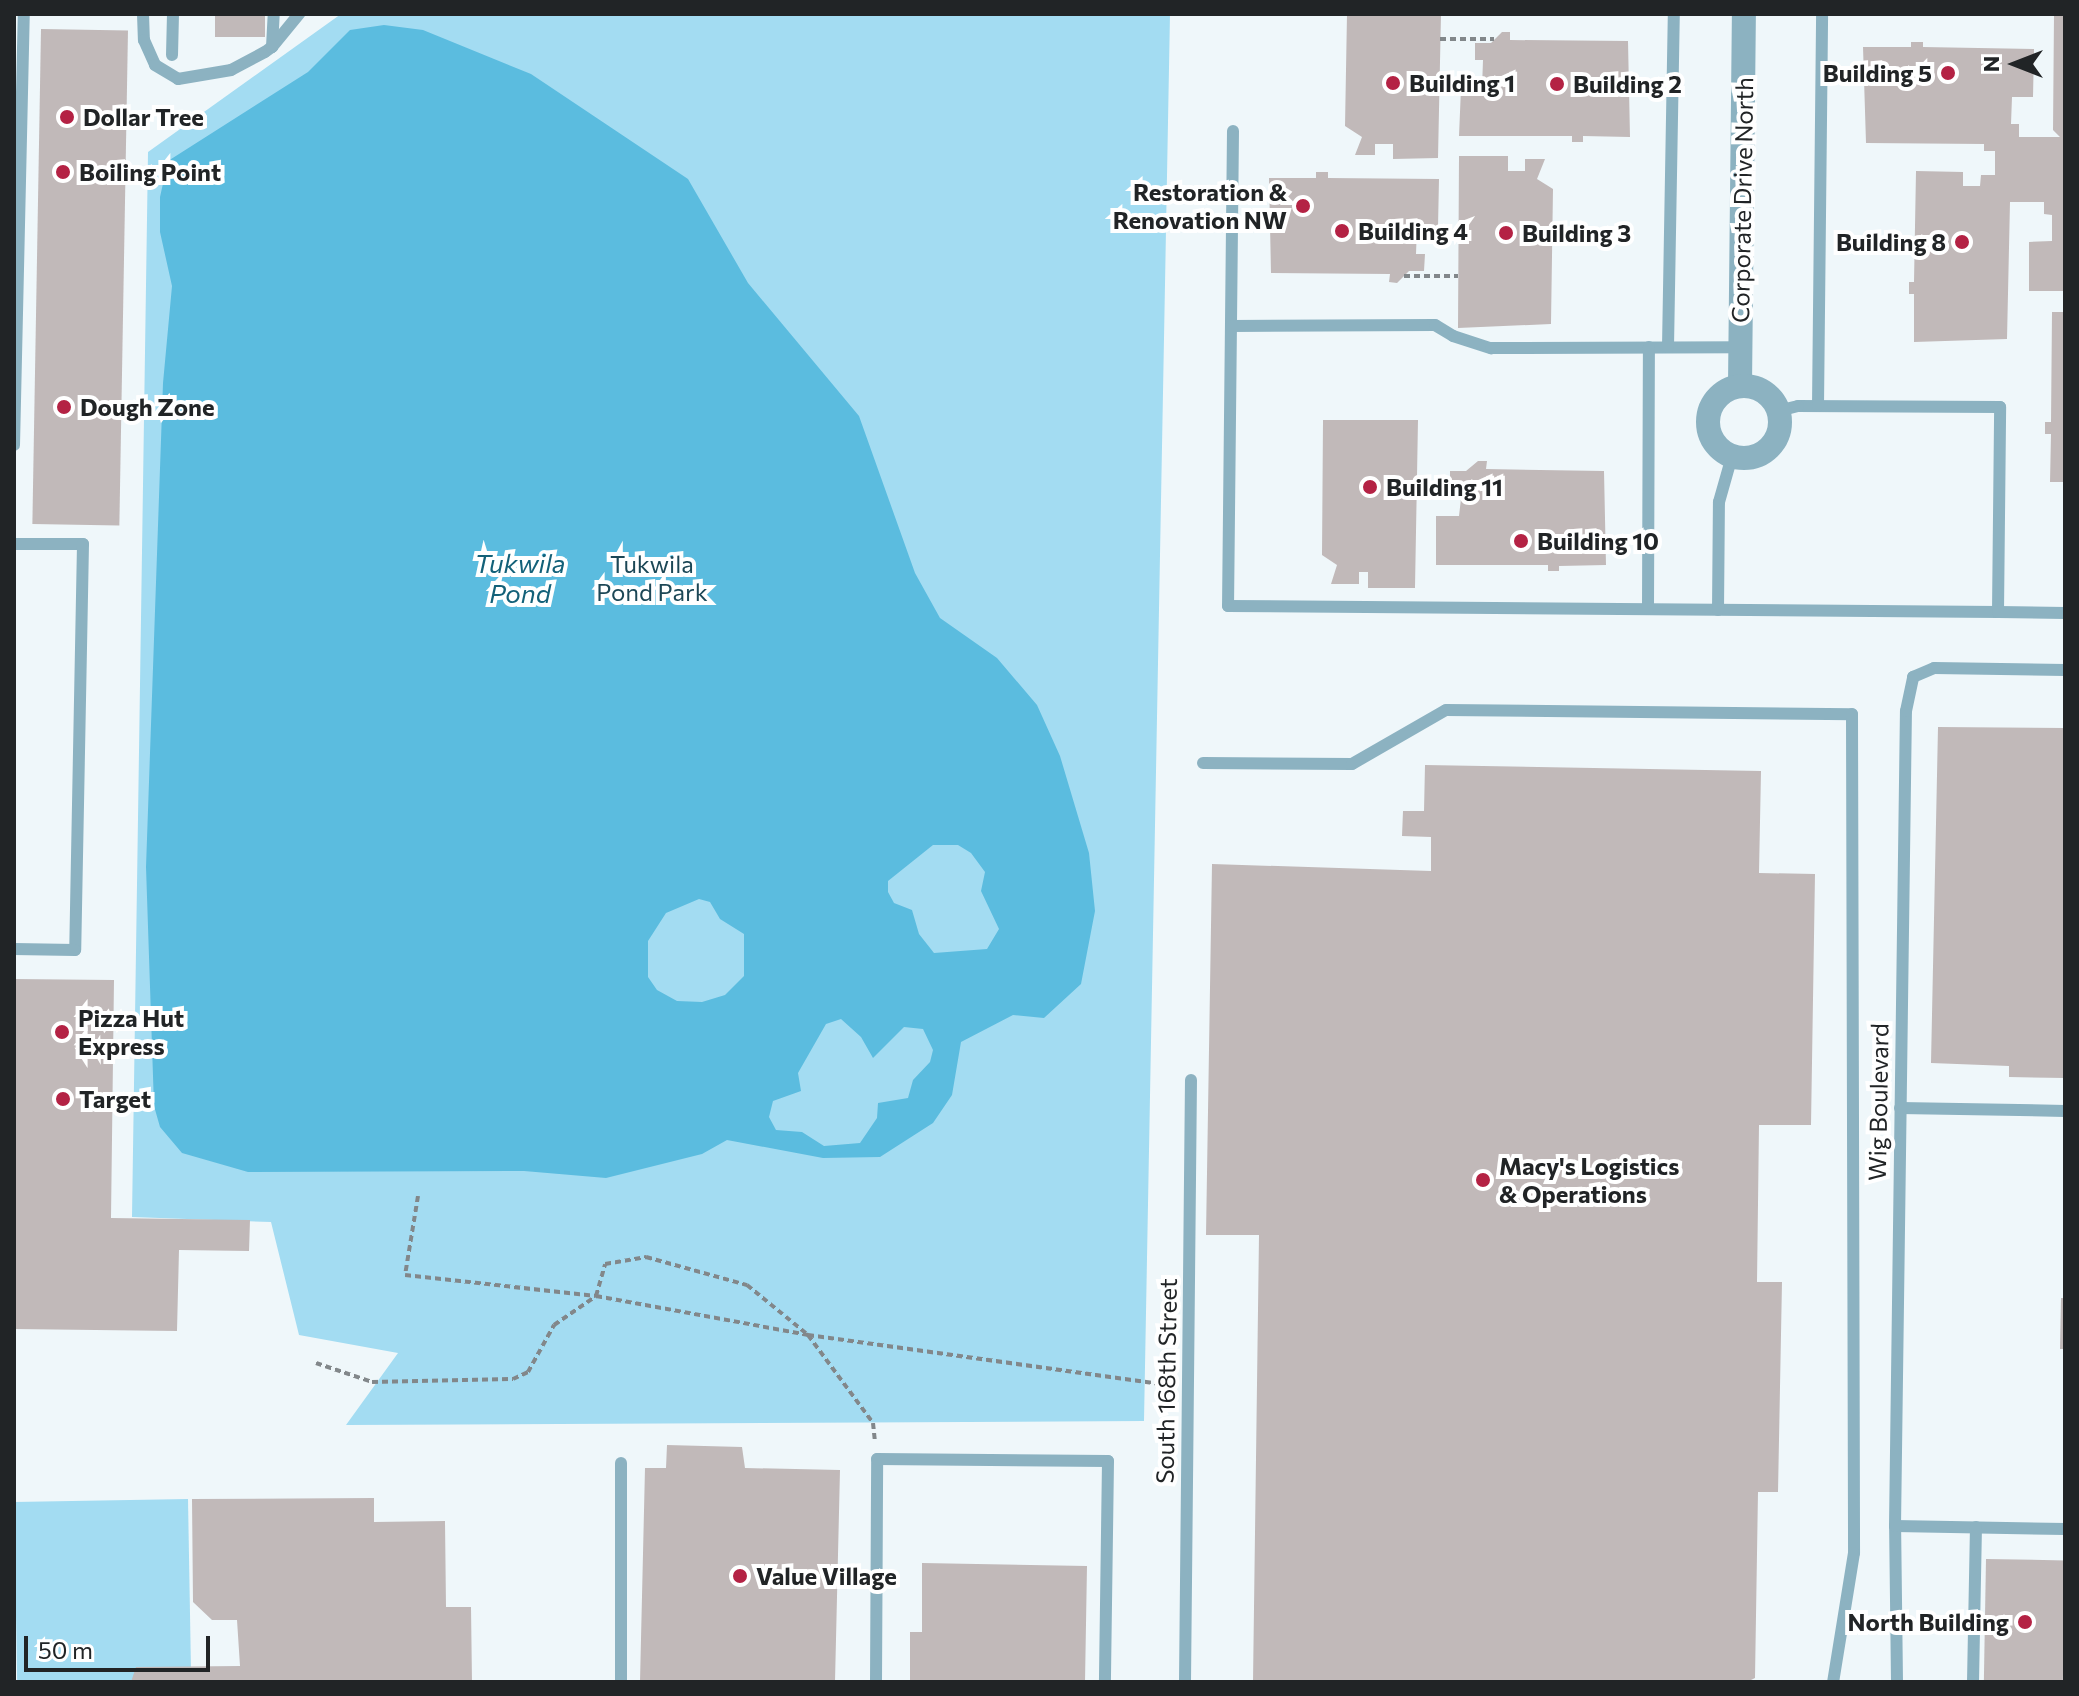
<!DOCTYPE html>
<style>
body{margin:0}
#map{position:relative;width:2079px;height:1696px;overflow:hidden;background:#eff7fa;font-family:Commissioner,sans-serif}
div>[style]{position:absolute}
.green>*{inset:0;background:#a3dcf2;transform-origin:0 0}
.water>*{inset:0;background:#5bbcdf}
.building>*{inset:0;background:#c1b9b9;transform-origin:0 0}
.path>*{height:4px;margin-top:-2px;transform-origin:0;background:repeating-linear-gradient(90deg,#82878a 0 6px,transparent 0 10px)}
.lane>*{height:12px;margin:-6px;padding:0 6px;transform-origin:6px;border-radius:6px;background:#8cb2c1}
.street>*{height:24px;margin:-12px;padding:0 12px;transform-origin:12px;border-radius:12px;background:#8cb2c1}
.street>.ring{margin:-12px;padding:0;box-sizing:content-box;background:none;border:24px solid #8cb2c1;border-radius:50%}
.dots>*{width:22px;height:22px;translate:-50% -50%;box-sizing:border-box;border:4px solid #fff;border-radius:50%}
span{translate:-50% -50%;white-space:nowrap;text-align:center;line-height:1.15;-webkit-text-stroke:8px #fff;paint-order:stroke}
.poi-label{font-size:24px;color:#212426;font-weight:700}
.right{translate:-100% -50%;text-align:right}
.left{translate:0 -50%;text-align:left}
.street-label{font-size:24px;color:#212426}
.park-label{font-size:24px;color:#1c4756}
.water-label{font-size:26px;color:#136179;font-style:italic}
.frame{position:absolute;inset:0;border:16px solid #212426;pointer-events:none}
.north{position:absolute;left:1975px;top:24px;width:80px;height:80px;-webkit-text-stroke:6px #fff;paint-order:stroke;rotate:270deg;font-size:22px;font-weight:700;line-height:32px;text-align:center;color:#212426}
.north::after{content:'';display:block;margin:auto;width:28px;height:36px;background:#212426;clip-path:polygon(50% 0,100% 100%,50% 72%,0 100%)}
.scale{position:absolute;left:24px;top:1636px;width:186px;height:36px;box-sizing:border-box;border:4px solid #212426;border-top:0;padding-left:10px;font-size:24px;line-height:28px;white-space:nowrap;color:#212426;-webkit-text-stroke:6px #fff;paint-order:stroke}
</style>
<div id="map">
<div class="green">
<i style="clip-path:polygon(341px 14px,1170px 14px,1144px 1421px,346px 1425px,398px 1353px,299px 1335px,271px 1222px,132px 1217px,148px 152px)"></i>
<i style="left:188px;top:1499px;width:182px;height:174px;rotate:89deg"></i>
</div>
<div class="water">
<i style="clip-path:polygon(evenodd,384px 25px,423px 30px,531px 74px,688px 179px,748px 283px,859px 416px,915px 573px,940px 618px,997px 658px,1037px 705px,1060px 756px,1089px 853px,1095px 911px,1081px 984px,1044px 1018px,1013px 1015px,961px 1042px,952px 1095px,933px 1123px,880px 1157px,823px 1158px,727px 1140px,702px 1154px,606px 1178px,524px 1171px,248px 1172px,182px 1153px,160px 1127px,154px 1106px,146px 867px,163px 383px,172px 286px,160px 232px,160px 197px,168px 161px,308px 72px,350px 30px,384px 25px,933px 845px,958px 845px,971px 853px,985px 872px,981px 891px,999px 929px,987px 949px,934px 953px,919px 934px,912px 910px,894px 903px,888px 892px,888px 881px,933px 845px,384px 25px,699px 899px,710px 902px,720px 919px,744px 934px,744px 976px,725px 995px,702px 1002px,677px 1001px,657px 990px,648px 977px,648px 941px,666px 913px,699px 899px,384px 25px,841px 1019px,861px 1037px,873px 1058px,904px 1027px,923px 1029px,933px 1050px,930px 1062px,913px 1080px,908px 1098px,878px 1103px,877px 1118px,860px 1143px,824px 1146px,802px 1132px,776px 1130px,769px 1117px,773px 1101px,801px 1091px,798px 1073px,826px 1024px,841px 1019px)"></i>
</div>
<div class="building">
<i style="left:215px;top:14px;width:50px;height:23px"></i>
<i style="clip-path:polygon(1347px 14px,1441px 14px,1438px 158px,1393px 159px,1393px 144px,1375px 144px,1375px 155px,1355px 155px,1362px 137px,1345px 126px)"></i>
<i style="clip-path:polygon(2054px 14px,2065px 14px,2065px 291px,2029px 291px,2029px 242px,2052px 241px,2052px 215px,2044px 214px,2044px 202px,2010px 202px,2007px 339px,1914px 342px,1914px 294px,1909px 294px,1909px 282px,1914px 282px,1916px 171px,1963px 172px,1963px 186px,1980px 186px,1981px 175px,1995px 175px,1995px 151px,1984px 151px,1984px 144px,1866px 143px,1863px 47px,1911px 47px,1911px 42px,1923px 42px,1923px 47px,2034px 49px,2033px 97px,2012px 97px,2011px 124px,2019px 124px,2019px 137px,2060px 137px,2053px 130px)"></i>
<i style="left:41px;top:29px;width:87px;height:495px;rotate:1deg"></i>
<i style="clip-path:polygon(1502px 32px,1510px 32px,1510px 40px,1628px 41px,1630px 137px,1583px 136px,1583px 142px,1572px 142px,1572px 136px,1459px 136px,1461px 88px,1482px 88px,1483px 60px,1475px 60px,1475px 43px,1491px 43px)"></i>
<i style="clip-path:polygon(1459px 156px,1508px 156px,1508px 171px,1525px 171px,1525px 159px,1545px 159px,1537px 179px,1553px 189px,1551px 324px,1458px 328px)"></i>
<i style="clip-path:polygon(1316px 172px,1328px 172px,1328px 178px,1439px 179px,1438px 227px,1417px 227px,1416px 254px,1425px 254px,1424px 271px,1409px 271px,1397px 283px,1389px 282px,1390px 274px,1271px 273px,1269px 178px,1316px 178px)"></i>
<i style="clip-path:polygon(2052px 312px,2065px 312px,2065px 482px,2050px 482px,2051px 434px,2045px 434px,2045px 422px,2051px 422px)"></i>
<i style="clip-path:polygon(1323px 420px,1418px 420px,1415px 588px,1368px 588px,1368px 572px,1359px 572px,1359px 584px,1331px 584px,1337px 565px,1322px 555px)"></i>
<i style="clip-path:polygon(1478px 461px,1487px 461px,1486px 469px,1604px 471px,1606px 565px,1559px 566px,1559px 571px,1548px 571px,1548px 565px,1436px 565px,1436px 516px,1459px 516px,1462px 490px,1450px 490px,1450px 471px,1466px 471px)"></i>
<i style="clip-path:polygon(1938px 727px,2065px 728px,2065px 1078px,2009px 1077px,2009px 1066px,1931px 1063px)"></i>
<i style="clip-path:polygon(1425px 765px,1761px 771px,1759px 873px,1815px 874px,1811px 1125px,1759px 1125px,1757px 1282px,1782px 1282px,1778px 1492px,1758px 1492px,1755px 1678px,1747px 1682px,1253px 1682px,1259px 1235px,1206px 1235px,1212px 864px,1431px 871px,1431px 837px,1402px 836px,1403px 811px,1424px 811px)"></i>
<i style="clip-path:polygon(14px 979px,114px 980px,111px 1218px,250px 1220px,249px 1251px,179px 1250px,177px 1331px,14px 1329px)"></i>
<i style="clip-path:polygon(2061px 1298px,2065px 1298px,2065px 1349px,2060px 1349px)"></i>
<i style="clip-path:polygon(667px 1445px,742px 1447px,745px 1468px,840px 1470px,835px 1682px,640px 1682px,645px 1468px,666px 1468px)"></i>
<i style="clip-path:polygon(374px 1498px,374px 1522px,445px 1521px,446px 1607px,471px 1607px,472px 1682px,131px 1682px,136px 1667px,240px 1666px,237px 1620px,212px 1620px,193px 1602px,192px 1499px)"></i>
<i style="left:1986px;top:1559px;width:79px;height:123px;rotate:1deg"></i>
<i style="clip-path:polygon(922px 1563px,1087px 1566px,1085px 1682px,910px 1682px,910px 1632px,922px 1632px)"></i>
</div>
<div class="path">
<i style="left:1440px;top:39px;width:54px"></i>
<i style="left:1404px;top:276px;width:54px"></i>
<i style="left:418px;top:1196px;width:80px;rotate:99.3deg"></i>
<i style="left:405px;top:1275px;width:192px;rotate:6.3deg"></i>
<i style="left:596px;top:1296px;width:33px;rotate:-74deg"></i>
<i style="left:605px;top:1264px;width:42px;rotate:-9.7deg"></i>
<i style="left:646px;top:1257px;width:105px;rotate:15.5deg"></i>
<i style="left:747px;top:1285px;width:79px;rotate:39.3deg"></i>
<i style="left:808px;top:1335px;width:365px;rotate:7.9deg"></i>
<i style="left:316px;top:1363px;width:59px;rotate:18.7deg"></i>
<i style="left:372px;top:1382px;width:141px;rotate:-1.2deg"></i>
<i style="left:513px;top:1379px;width:17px;rotate:-25deg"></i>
<i style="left:528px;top:1372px;width:54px;rotate:-61deg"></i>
<i style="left:554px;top:1325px;width:51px;rotate:-34.6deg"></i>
<i style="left:596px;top:1296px;width:216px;rotate:10.4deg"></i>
<i style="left:808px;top:1335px;width:109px;rotate:53.5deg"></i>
<i style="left:873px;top:1423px;width:18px;rotate:84deg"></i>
</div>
<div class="lane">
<i style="left:143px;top:14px;width:26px;rotate:88deg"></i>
<i style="left:144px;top:40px;width:27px;rotate:66deg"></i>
<i style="left:155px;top:65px;width:27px;rotate:31deg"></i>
<i style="left:178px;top:79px;width:54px;rotate:-9.6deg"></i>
<i style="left:231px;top:70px;width:38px;rotate:-28deg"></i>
<i style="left:265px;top:52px;width:9px;rotate:-36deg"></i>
<i style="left:272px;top:47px;width:33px;rotate:-87deg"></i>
<i style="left:272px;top:47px;width:43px;rotate:-50.7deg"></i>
<i style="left:172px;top:55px;width:41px;rotate:-88.6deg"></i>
<i style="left:1233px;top:131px;width:475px;rotate:90.6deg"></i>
<i style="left:1228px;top:606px;width:770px;rotate:0.45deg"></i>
<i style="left:1998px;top:612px;width:205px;rotate:-89.4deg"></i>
<i style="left:2000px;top:407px;width:202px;rotate:-179.7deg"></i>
<i style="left:1798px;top:406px;width:21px;rotate:166deg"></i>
<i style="left:1231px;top:326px;width:204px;rotate:-0.3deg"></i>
<i style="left:1435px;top:325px;width:21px;rotate:31deg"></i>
<i style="left:1453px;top:336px;width:40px;rotate:18deg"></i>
<i style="left:1491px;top:348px;width:249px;rotate:-0.2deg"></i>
<i style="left:1668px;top:347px;width:333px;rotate:-89deg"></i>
<i style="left:1818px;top:406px;width:392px;rotate:-89.4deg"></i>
<i style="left:14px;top:445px;width:431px;rotate:-88.7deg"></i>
<i style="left:14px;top:544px;width:69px"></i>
<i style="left:83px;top:544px;width:406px;rotate:91.1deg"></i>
<i style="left:75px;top:950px;width:61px;rotate:-179.1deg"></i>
<i style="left:1648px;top:609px;width:262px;rotate:-89.8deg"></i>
<i style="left:1718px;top:610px;width:108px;rotate:-89.5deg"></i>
<i style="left:1719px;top:502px;width:48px;rotate:-74.2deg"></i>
<i style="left:1998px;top:612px;width:67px;rotate:0.9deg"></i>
<i style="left:1203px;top:763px;width:149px;rotate:0.4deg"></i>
<i style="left:1352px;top:764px;width:108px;rotate:-29.9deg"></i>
<i style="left:1446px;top:710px;width:406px;rotate:0.6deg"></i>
<i style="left:1852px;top:714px;width:839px;rotate:89.86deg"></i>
<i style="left:1854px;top:1553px;width:131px;rotate:99.2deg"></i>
<i style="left:1900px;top:1108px;width:165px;rotate:1deg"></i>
<i style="left:621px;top:1463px;width:219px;rotate:90deg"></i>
<i style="left:1895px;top:1526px;width:170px;rotate:1deg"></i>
<i style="left:876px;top:1682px;width:223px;rotate:-89.7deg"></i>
<i style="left:877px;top:1459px;width:231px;rotate:0.5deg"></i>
<i style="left:1108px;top:1461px;width:221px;rotate:90.8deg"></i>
<i style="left:1185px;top:1682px;width:602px;rotate:-89.43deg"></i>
<i style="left:1897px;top:1682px;width:156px;rotate:-90.7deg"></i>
<i style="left:1895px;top:1526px;width:815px;rotate:-89.23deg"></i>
<i style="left:1906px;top:711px;width:35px;rotate:-78deg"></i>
<i style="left:1913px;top:677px;width:23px;rotate:-23deg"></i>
<i style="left:1934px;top:668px;width:131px;rotate:0.9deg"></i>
<i style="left:1973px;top:1682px;width:155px;rotate:-88.9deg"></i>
</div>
<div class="street">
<i style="left:1740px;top:386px;width:372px;rotate:-89.4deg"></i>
<i class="ring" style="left:1708px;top:386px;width:48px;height:48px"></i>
</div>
<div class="dots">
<i style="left:1948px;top:73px;background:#b42244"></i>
<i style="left:1393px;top:83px;background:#b42244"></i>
<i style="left:1557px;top:84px;background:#b42244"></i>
<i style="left:67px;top:117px;background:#b42244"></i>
<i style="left:63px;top:172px;background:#b42244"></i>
<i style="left:1303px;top:206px;background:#b42244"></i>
<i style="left:1342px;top:231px;background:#b42244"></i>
<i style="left:1506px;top:233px;background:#b42244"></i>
<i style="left:1962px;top:242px;background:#b42244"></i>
<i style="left:64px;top:407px;background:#b42244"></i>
<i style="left:1370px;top:487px;background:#b42244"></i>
<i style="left:1521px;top:541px;background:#b42244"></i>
<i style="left:62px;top:1032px;background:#b42244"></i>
<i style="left:63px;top:1099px;background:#b42244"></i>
<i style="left:1483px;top:1180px;background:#b42244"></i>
<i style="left:740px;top:1576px;background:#b42244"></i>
<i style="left:2025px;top:1622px;background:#b42244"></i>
</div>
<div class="poi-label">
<span class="right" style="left:1932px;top:73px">Building 5</span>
<span class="left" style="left:1409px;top:83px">Building 1</span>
<span class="left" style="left:1573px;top:84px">Building 2</span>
<span class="left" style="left:83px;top:117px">Dollar Tree</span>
<span class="left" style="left:79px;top:172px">Boiling Point</span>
<span class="right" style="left:1287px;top:206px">Restoration &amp;<br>Renovation NW</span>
<span class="left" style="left:1358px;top:231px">Building 4</span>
<span class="left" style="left:1522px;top:233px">Building 3</span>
<span class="right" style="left:1946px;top:242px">Building 8</span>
<span class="left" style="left:80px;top:407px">Dough Zone</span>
<span class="left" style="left:1386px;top:487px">Building 11</span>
<span class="left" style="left:1537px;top:541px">Building 10</span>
<span class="left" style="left:78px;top:1032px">Pizza Hut<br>Express</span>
<span class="left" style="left:79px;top:1099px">Target</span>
<span class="left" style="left:1499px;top:1180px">Macy's Logistics<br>&amp; Operations</span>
<span class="left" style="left:756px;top:1576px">Value Village</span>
<span class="right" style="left:2009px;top:1622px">North Building</span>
</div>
<div class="street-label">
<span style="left:1742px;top:200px;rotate:-89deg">Corporate Drive North</span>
<span style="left:1878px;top:1102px;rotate:-89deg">Wig Boulevard</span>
<span style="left:1166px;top:1381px;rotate:-89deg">South 168th Street</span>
</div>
<div class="park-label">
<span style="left:652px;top:578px">Tukwila<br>Pond Park</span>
</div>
<div class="water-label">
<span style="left:520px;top:578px">Tukwila<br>Pond</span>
</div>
<div class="frame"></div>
<div class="north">N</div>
<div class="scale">50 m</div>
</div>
